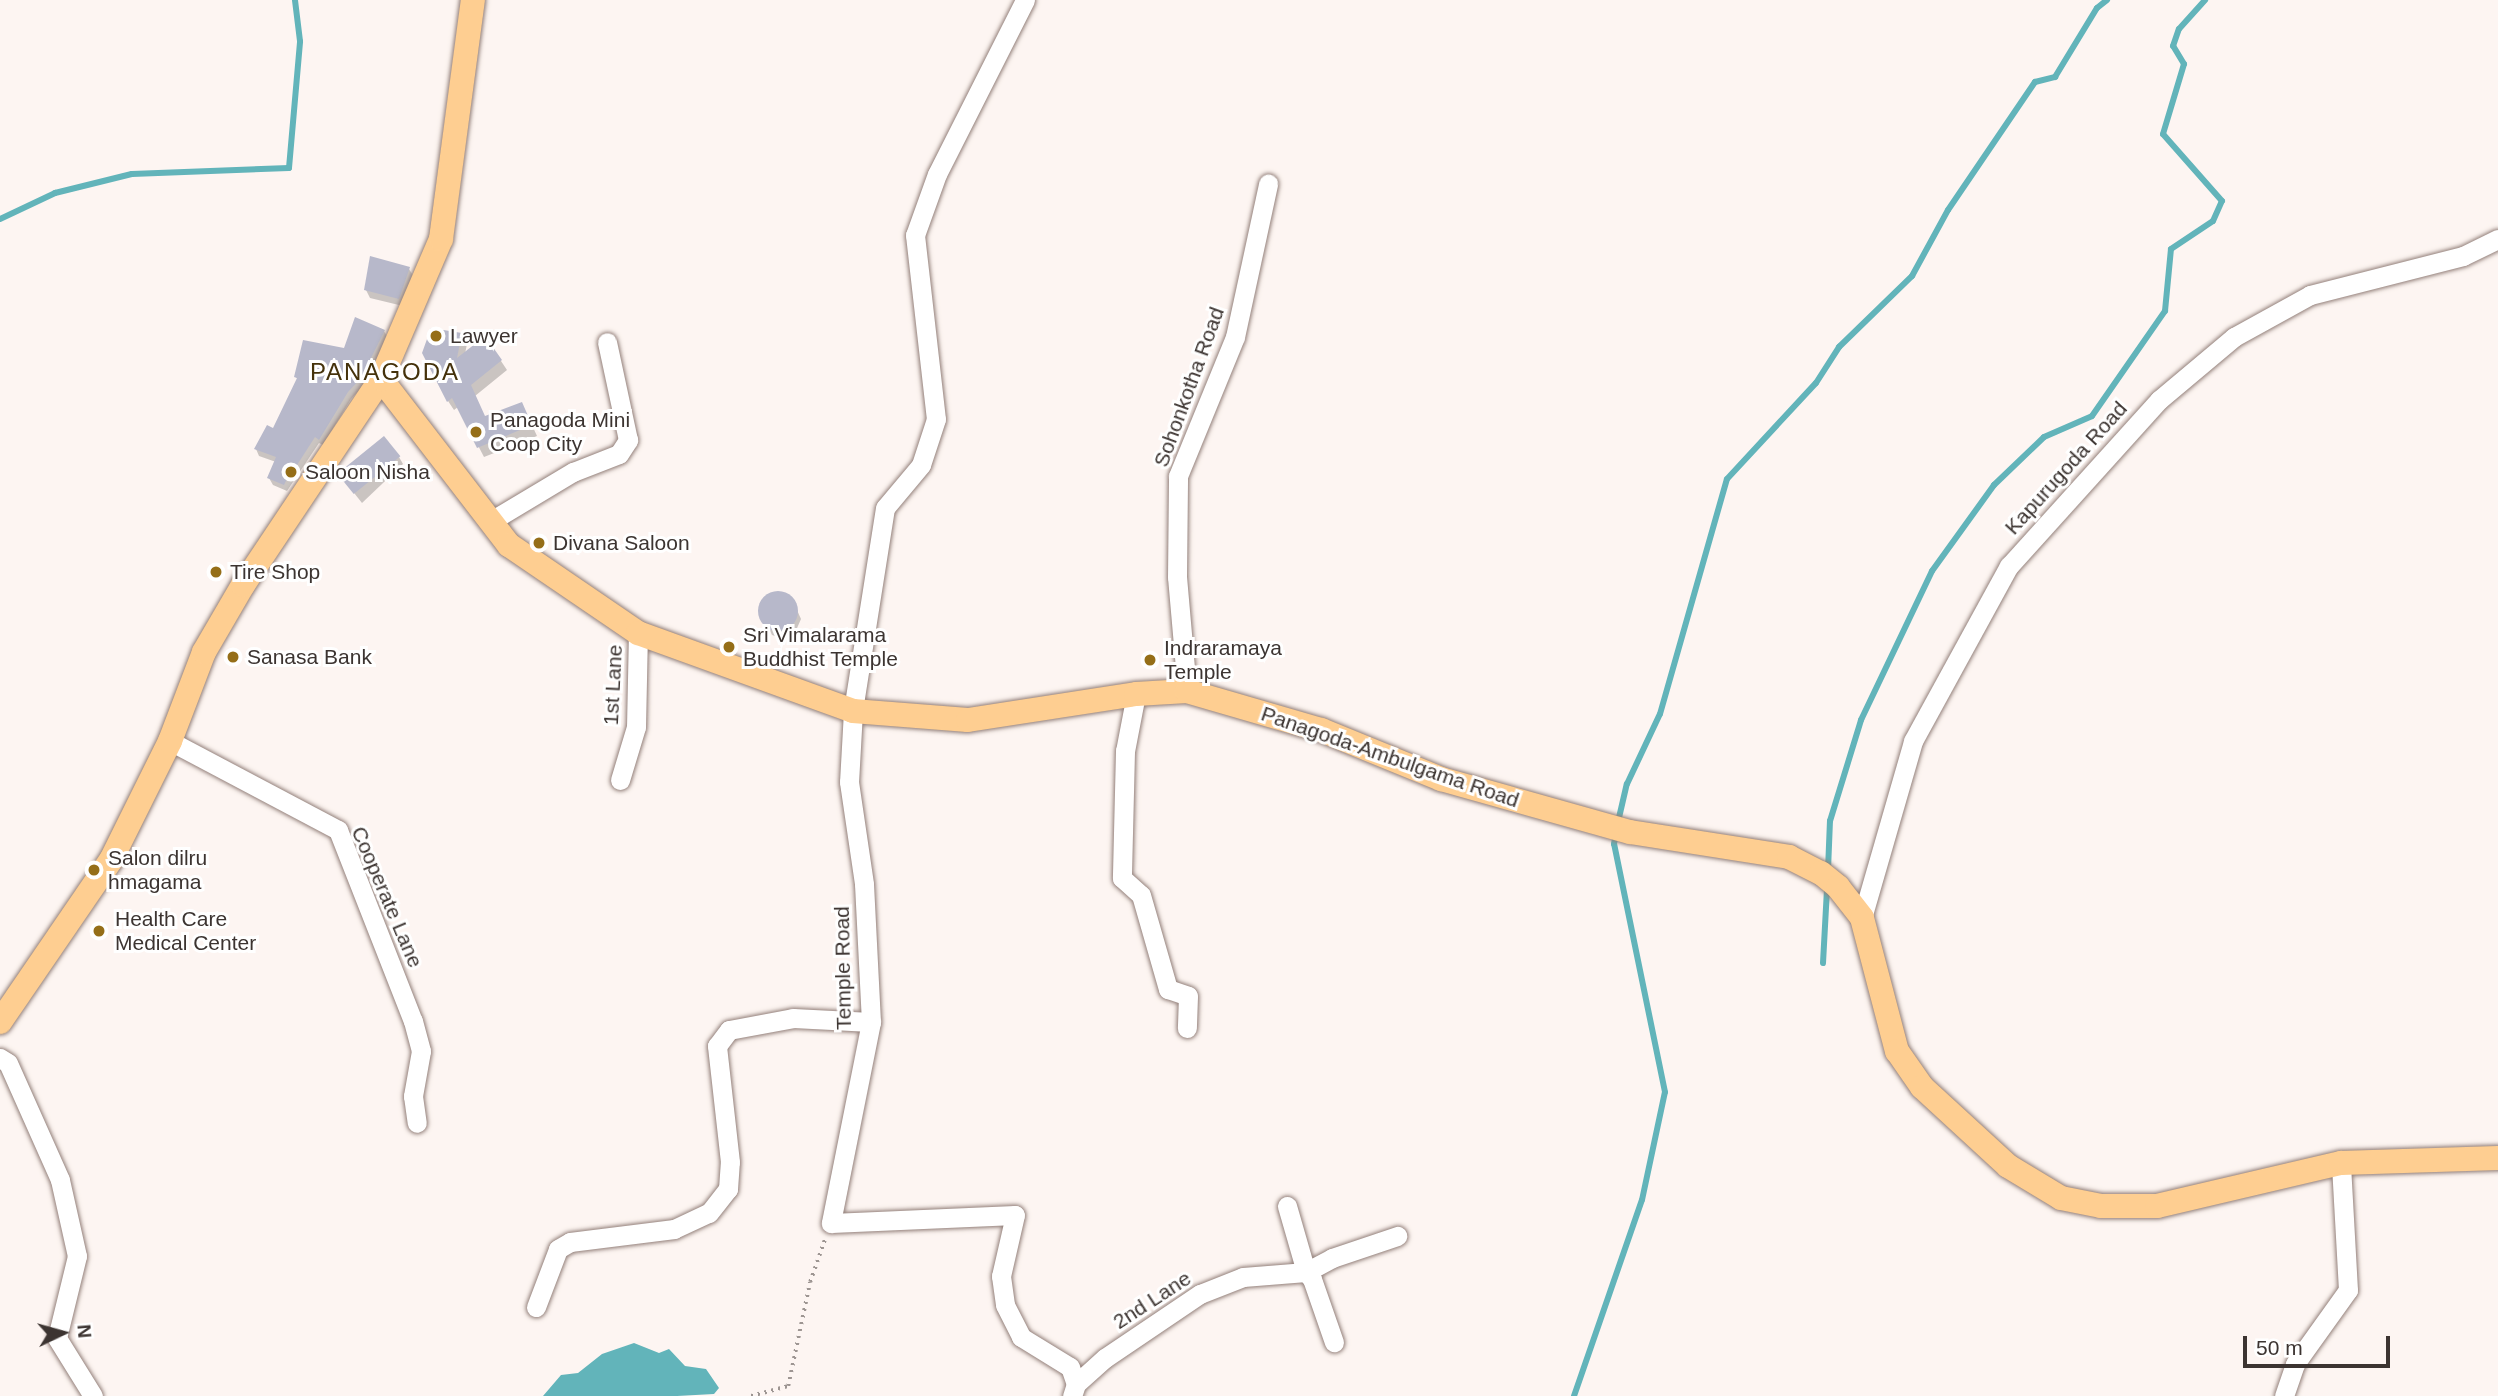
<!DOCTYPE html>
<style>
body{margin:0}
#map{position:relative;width:2498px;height:1396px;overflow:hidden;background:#fdf5f2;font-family:Arial,sans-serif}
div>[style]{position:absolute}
.water>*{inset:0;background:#62b4ba}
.shadow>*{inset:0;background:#0003}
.stream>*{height:6px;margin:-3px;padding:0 3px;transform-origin:3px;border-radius:3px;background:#62b4ba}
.building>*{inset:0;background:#b7b8ca;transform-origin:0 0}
.round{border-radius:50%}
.path>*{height:3.5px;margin-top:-1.75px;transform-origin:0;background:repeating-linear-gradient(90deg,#9d9592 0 2px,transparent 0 7px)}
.roads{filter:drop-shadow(0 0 2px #93807a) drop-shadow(0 0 2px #93807a)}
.minor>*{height:19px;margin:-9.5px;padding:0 9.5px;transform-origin:9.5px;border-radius:9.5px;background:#fff}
.major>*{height:24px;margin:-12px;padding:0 12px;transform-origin:12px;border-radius:12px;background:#fece91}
.dots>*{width:19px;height:19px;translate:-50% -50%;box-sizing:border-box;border:4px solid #fff;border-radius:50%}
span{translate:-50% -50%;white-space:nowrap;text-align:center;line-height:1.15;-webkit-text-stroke:6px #fff;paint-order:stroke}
.poi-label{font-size:21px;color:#3c3431}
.left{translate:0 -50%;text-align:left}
.street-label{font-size:21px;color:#3c3431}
.quarter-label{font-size:24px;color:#45320b;letter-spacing:2px}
.north{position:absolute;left:28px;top:1298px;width:70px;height:70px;-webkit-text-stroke:5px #fff;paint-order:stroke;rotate:85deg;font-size:19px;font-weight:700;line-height:28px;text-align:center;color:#3c3431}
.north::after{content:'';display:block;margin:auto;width:24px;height:32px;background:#3c3431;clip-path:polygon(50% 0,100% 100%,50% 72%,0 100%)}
.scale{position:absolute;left:2243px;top:1336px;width:147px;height:32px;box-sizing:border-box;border:4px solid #3c3431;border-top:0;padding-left:9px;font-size:21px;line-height:24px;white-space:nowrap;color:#3c3431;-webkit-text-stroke:5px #fff;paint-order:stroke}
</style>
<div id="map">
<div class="water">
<i style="clip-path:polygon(634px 1343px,659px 1353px,669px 1349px,685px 1366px,706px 1369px,719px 1388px,714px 1394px,677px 1396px,543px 1396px,561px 1375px,578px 1373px,602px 1354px)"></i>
</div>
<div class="shadow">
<i style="clip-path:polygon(409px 269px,414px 277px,403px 306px,370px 298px,366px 290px)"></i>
<i style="clip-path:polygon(384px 331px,388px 338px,364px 385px,351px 399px,323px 445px,319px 443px,287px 491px,273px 485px,269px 478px,276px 462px,259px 456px,256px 449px,274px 431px,298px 380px,296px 377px)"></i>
<i style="clip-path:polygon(461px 334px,467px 344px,465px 354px,501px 361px,507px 370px,475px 396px,485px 418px,527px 414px,537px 436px,484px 457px,458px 407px,454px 410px,448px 401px)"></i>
<i style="clip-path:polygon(399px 457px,403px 464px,362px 503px,343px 479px)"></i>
<i style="clip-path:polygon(775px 593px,792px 599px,801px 619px,794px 635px,783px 639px,772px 635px,760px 610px,765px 599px)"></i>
</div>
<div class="stream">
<i style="left:0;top:219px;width:61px;rotate:-25.3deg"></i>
<i style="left:55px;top:193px;width:79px;rotate:-13.9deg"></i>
<i style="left:132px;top:174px;width:157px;rotate:-2.2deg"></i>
<i style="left:289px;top:168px;width:127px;rotate:-85deg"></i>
<i style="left:300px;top:41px;width:41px;rotate:-97deg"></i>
<i style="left:1618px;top:822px;width:39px;rotate:-77deg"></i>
<i style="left:1627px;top:784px;width:77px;rotate:-64.8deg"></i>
<i style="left:1660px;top:714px;width:244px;rotate:-74.1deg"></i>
<i style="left:1727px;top:479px;width:131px;rotate:-47.2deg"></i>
<i style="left:1816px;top:383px;width:43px;rotate:-57.4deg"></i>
<i style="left:1839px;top:347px;width:102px;rotate:-44.2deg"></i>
<i style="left:1912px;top:276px;width:75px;rotate:-61.4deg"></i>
<i style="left:1948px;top:210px;width:155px;rotate:-55.8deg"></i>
<i style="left:2035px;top:82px;width:21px;rotate:-14deg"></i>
<i style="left:2055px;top:77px;width:81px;rotate:-58.7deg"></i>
<i style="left:2097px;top:8px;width:13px;rotate:-39deg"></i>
<i style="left:1828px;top:870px;width:49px;rotate:-87.7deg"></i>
<i style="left:1830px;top:821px;width:106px;rotate:-72.9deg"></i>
<i style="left:1861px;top:720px;width:165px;rotate:-64.5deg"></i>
<i style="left:1932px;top:571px;width:106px;rotate:-54.2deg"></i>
<i style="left:1994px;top:485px;width:69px;rotate:-43.8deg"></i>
<i style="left:2044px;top:437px;width:52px;rotate:-23.6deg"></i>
<i style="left:2092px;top:416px;width:128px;rotate:-55.2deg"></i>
<i style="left:2165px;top:311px;width:62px;rotate:-84.5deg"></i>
<i style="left:2171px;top:249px;width:50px;rotate:-33.7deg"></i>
<i style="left:2213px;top:221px;width:22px;rotate:-66deg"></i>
<i style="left:2222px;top:201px;width:89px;rotate:-131.4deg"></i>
<i style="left:2163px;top:134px;width:73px;rotate:-73.3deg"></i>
<i style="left:2184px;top:64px;width:21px;rotate:-121deg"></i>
<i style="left:2173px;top:46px;width:18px;rotate:-71deg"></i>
<i style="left:2179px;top:29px;width:39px;rotate:-48deg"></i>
<i style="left:1823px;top:963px;width:75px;rotate:-86.9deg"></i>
<i style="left:1574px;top:1396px;width:207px;rotate:-70.9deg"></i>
<i style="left:1642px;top:1200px;width:110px;rotate:-78deg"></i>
<i style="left:1665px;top:1092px;width:253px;rotate:-101.6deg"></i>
<i style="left:1614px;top:844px;width:11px;rotate:-80deg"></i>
</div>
<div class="building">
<i style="clip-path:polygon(370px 256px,410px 267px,399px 299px,364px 290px)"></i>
<i style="clip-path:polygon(355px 317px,385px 330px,361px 378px,348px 392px,319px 440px,315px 437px,297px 465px,294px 464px,284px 485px,267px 478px,276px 457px,254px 449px,267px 425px,273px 428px,297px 378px,294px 377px,303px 340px,344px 348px)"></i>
<i style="clip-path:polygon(431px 328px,462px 333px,457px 358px,485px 336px,502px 360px,471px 385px,485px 416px,522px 402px,532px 425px,477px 448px,452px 398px,447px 402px,422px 353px)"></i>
<i style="left:384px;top:436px;width:26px;height:60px;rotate:51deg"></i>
<i class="round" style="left:758px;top:591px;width:40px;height:40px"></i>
</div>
<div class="path">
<i style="left:751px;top:1396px;width:38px;rotate:-15deg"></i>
<i style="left:788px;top:1386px;width:106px;rotate:-78.1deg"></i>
<i style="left:810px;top:1282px;width:46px;rotate:-70.8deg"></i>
</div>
<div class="roads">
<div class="minor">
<i style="left:1025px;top:0;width:195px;rotate:116.8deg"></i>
<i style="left:937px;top:174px;width:65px;rotate:109.8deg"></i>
<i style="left:915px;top:235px;width:185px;rotate:83.5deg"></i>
<i style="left:936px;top:419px;width:48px;rotate:108.1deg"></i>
<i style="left:921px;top:465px;width:56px;rotate:129.9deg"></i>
<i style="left:885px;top:508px;width:206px;rotate:99deg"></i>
<i style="left:853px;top:711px;width:71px;rotate:93.2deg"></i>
<i style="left:849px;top:782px;width:103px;rotate:81.6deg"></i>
<i style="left:864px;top:884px;width:138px;rotate:87.1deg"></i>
<i style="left:871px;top:1022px;width:205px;rotate:101.3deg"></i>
<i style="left:831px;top:1223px;width:184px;rotate:-2.5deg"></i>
<i style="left:1015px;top:1215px;width:63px;rotate:102.9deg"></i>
<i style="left:1001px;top:1276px;width:29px;rotate:82deg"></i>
<i style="left:1005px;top:1305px;width:36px;rotate:63deg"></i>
<i style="left:1021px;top:1337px;width:57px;rotate:31.5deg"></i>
<i style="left:1070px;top:1367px;width:18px;rotate:71deg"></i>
<i style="left:1076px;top:1384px;width:13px;rotate:108deg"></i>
<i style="left:491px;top:521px;width:96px;rotate:-30.9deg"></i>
<i style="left:573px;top:472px;width:49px;rotate:-21.4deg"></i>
<i style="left:619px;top:454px;width:17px;rotate:-57deg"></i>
<i style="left:628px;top:440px;width:100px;rotate:-102.1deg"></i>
<i style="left:1187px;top:691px;width:114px;rotate:-95deg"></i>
<i style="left:1177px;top:577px;width:101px;rotate:-89.4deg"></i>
<i style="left:1178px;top:476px;width:150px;rotate:-67.7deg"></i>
<i style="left:1235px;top:337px;width:157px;rotate:-77.8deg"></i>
<i style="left:1136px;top:694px;width:58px;rotate:100.9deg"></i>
<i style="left:1125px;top:751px;width:127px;rotate:91.4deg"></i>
<i style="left:1122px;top:878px;width:25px;rotate:42deg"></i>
<i style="left:1141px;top:895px;width:98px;rotate:74deg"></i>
<i style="left:1168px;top:989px;width:21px;rotate:19deg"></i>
<i style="left:1188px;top:996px;width:32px;rotate:92deg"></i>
<i style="left:170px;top:741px;width:190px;rotate:27.9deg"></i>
<i style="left:338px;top:830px;width:205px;rotate:68.6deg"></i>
<i style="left:413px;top:1021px;width:31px;rotate:75deg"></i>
<i style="left:421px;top:1051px;width:46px;rotate:100.1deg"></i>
<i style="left:413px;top:1096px;width:27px;rotate:82deg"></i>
<i style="left:620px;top:780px;width:55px;rotate:-73.2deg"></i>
<i style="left:636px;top:727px;width:94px;rotate:-88.8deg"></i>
<i style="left:1862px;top:918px;width:184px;rotate:-73.9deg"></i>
<i style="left:1913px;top:741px;width:200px;rotate:-61.3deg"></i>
<i style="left:2009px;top:566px;width:224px;rotate:-47.9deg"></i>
<i style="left:2159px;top:400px;width:98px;rotate:-40deg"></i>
<i style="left:2234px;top:337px;width:87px;rotate:-28.9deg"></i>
<i style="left:2310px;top:295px;width:158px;rotate:-14.3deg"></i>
<i style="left:2463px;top:256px;width:39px;rotate:-26deg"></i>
<i style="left:0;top:1058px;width:9px;rotate:32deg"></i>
<i style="left:8px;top:1063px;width:128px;rotate:66deg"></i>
<i style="left:60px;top:1180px;width:78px;rotate:77.4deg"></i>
<i style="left:77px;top:1256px;width:84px;rotate:103.7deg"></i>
<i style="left:57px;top:1338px;width:68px;rotate:58.2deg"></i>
<i style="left:1287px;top:1206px;width:69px;rotate:73.9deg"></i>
<i style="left:1306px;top:1272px;width:9px;rotate:49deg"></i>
<i style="left:1312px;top:1279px;width:67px;rotate:70.8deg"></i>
<i style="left:536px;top:1307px;width:62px;rotate:-69.2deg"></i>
<i style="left:558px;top:1249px;width:14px;rotate:-30deg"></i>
<i style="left:570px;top:1242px;width:105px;rotate:-7.1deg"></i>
<i style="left:674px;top:1229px;width:38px;rotate:-25deg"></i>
<i style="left:709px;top:1213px;width:31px;rotate:-52deg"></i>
<i style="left:728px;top:1189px;width:27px;rotate:-86deg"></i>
<i style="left:730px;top:1162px;width:117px;rotate:-96.4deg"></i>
<i style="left:717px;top:1046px;width:20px;rotate:-53deg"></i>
<i style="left:729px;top:1030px;width:65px;rotate:-10.6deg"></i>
<i style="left:793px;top:1018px;width:78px;rotate:2.9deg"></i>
<i style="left:1076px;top:1384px;width:39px;rotate:-42deg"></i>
<i style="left:1105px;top:1358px;width:115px;rotate:-34deg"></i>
<i style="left:1200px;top:1294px;width:46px;rotate:-21.6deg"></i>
<i style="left:1243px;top:1277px;width:63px;rotate:-4.5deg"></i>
<i style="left:1306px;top:1272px;width:30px;rotate:-28deg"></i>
<i style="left:1332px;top:1258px;width:69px;rotate:-18.7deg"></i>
<i style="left:2284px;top:1396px;width:34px;rotate:-71deg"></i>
<i style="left:2295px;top:1364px;width:91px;rotate:-54.4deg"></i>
<i style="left:2348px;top:1290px;width:127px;rotate:-93.2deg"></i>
</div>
<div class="major">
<i style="left:381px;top:379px;width:210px;rotate:52.4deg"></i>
<i style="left:509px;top:545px;width:156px;rotate:34.3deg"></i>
<i style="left:638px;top:633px;width:229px;rotate:19.9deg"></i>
<i style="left:853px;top:711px;width:115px;rotate:4.5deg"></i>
<i style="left:968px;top:720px;width:170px;rotate:-8.8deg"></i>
<i style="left:1136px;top:694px;width:51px;rotate:-3.4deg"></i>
<i style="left:1187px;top:691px;width:140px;rotate:16.2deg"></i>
<i style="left:1321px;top:730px;width:130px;rotate:22.2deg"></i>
<i style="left:1441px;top:779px;width:196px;rotate:15.7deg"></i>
<i style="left:1630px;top:832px;width:161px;rotate:8.9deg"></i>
<i style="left:1789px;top:857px;width:36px;rotate:27deg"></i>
<i style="left:1821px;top:873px;width:22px;rotate:39deg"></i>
<i style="left:1838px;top:887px;width:39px;rotate:52deg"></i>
<i style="left:1862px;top:918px;width:138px;rotate:75.3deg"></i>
<i style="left:1897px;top:1051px;width:44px;rotate:55.2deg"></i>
<i style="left:1922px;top:1087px;width:117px;rotate:42.6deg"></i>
<i style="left:2008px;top:1166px;width:62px;rotate:31.1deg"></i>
<i style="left:2061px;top:1198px;width:41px;rotate:11.3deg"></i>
<i style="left:2101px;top:1206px;width:56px"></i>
<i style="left:2157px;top:1206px;width:189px;rotate:-13.2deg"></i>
<i style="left:2341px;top:1163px;width:157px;rotate:-1.8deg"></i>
<i style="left:0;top:1022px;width:196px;rotate:-55.6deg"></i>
<i style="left:111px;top:860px;width:133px;rotate:-63.6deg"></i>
<i style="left:170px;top:741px;width:95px;rotate:-69.1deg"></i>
<i style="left:204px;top:652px;width:78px;rotate:-59.8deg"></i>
<i style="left:243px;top:585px;width:248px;rotate:-56.2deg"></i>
<i style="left:381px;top:379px;width:152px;rotate:-66.8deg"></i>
<i style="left:441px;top:239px;width:241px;rotate:-82.4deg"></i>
</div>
</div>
<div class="dots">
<i style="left:436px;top:336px;background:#956e18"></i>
<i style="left:476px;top:432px;background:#956e18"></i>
<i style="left:291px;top:472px;background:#956e18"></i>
<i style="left:539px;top:543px;background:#956e18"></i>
<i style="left:216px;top:572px;background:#956e18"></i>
<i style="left:729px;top:647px;background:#956e18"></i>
<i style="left:233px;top:657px;background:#956e18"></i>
<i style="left:1150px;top:660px;background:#956e18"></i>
<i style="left:94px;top:870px;background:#956e18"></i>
<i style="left:99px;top:931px;background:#956e18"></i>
</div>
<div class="poi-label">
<span class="left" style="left:450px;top:336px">Lawyer</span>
<span class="left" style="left:490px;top:432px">Panagoda Mini<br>Coop City</span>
<span class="left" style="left:305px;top:472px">Saloon Nisha</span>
<span class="left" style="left:553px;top:543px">Divana Saloon</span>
<span class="left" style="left:230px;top:572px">Tire Shop</span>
<span class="left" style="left:743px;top:647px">Sri Vimalarama<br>Buddhist Temple</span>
<span class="left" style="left:1164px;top:660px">Indraramaya<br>Temple</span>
<span class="left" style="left:247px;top:657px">Sanasa Bank</span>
<span class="left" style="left:108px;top:870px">Salon dilru<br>hmagama</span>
<span class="left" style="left:115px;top:931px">Health Care<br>Medical Center</span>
</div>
<div class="street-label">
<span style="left:1189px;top:387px;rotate:-70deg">Sohonkotha Road</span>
<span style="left:2066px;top:468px;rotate:-48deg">Kapurugoda Road</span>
<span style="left:613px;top:685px;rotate:-87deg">1st Lane</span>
<span style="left:1390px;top:757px;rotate:19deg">Panagoda-Ambulgama Road</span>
<span style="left:387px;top:897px;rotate:67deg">Cooperate Lane</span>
<span style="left:843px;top:968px;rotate:-91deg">Temple Road</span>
<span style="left:1152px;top:1300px;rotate:-33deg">2nd Lane</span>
</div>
<div class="quarter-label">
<span style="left:385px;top:372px">PANAGODA</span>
</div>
<div class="north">N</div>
<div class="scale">50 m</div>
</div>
